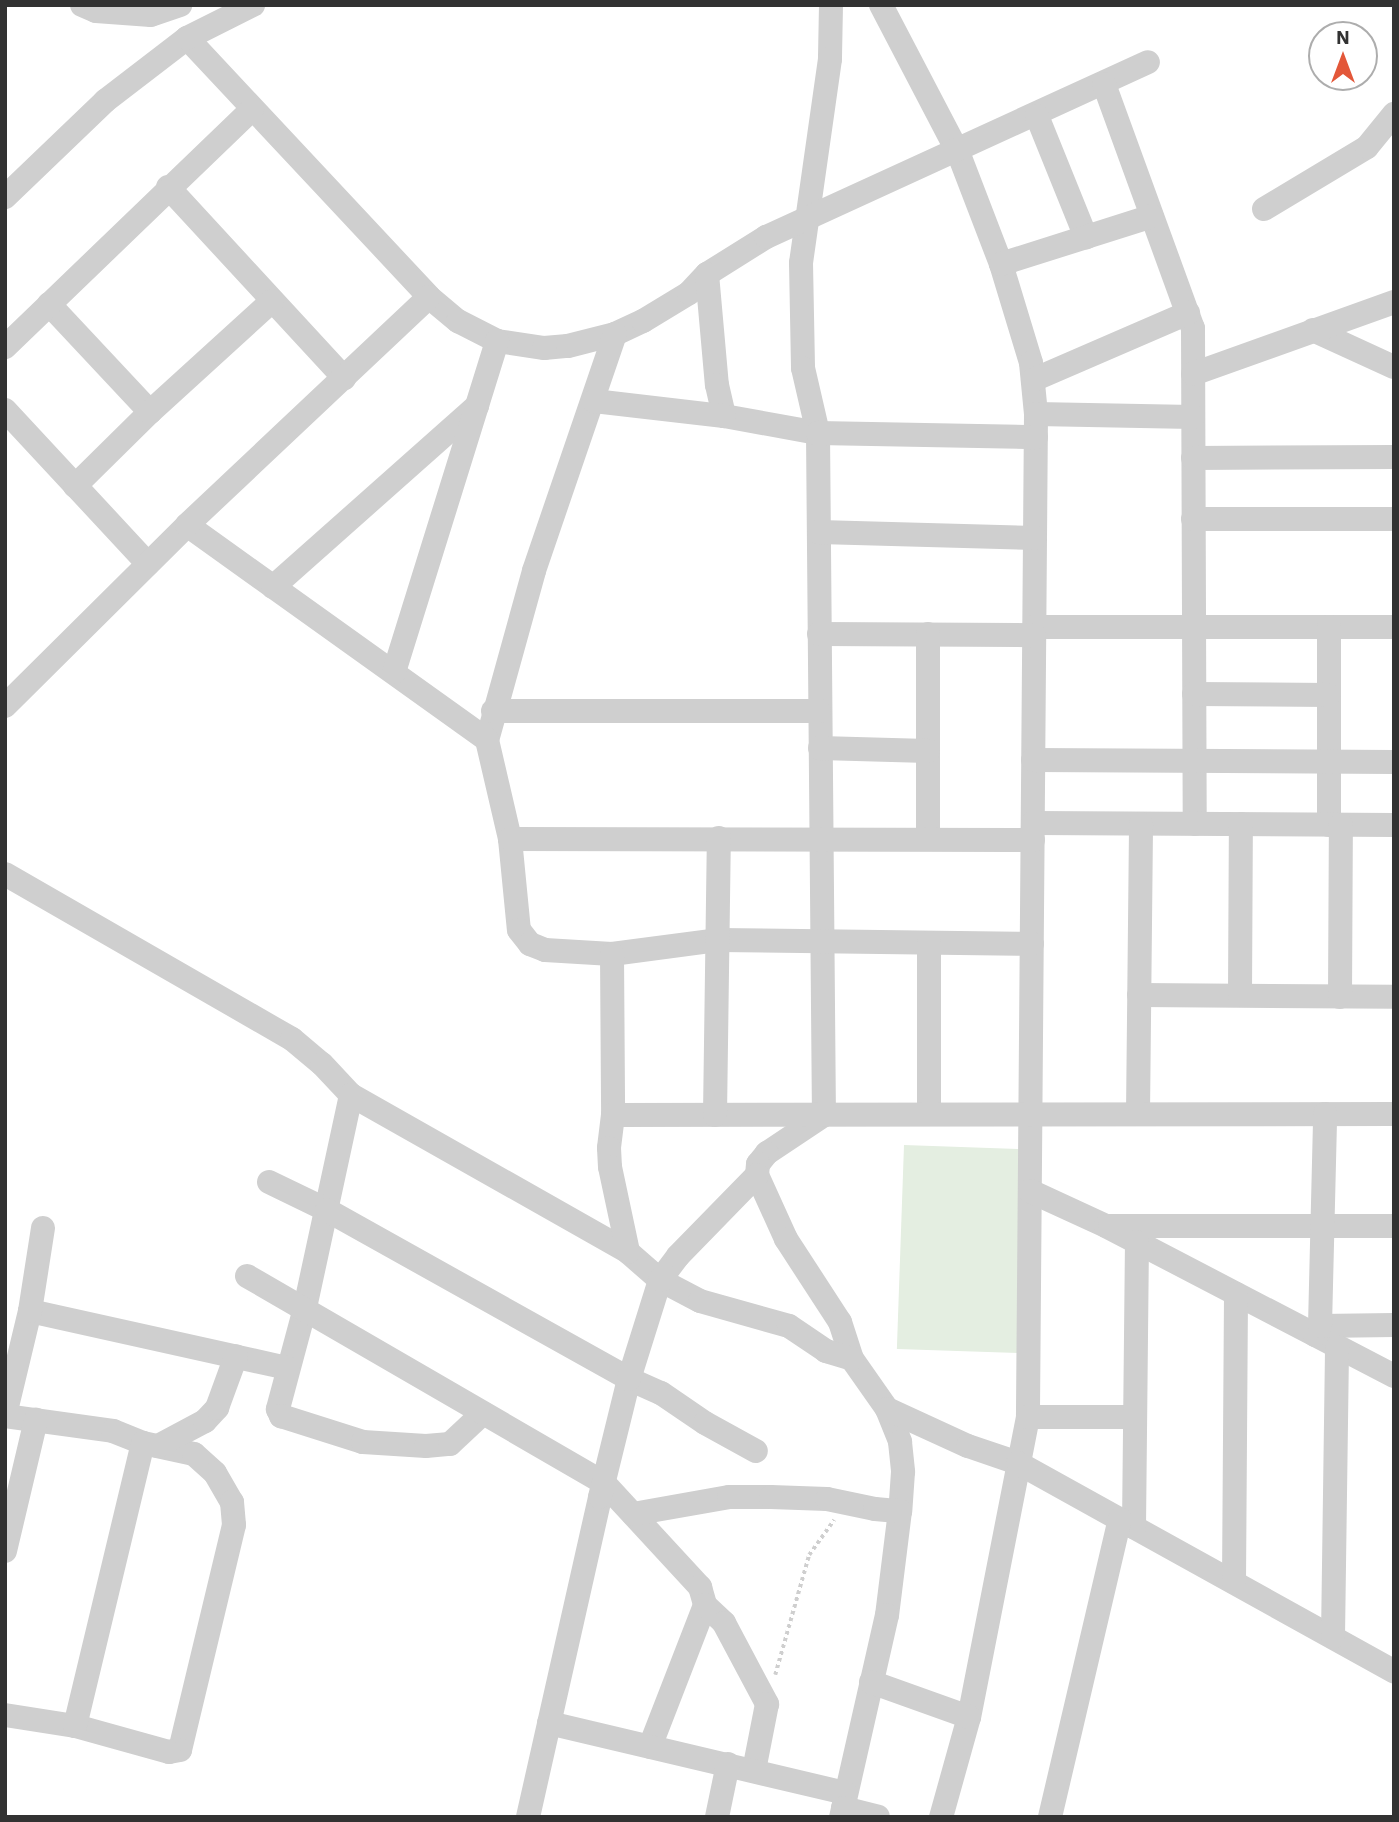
<!DOCTYPE html>
<style>
body{margin:0}
#map{position:relative;width:1399px;height:1822px;overflow:hidden;background:#fff;font-family:"IBM Plex Sans",sans-serif}
div>[style]{position:absolute}
.green>*{inset:0;background:#e4eee1;transform-origin:0 0}
.path>*{height:3.5px;margin-top:-1.75px;transform-origin:0;background:repeating-linear-gradient(90deg,#cfcfcf 0 3.5px,transparent 0 7px)}
.minor>*{height:24px;margin:-12px;padding:0 12px;transform-origin:12px;border-radius:12px;background:#cfcfcf}
span{translate:-50% -50%;white-space:nowrap;text-align:center;line-height:1.15;-webkit-text-stroke:7px #fff;paint-order:stroke}
.frame{position:absolute;inset:0;border:7px solid #323232;pointer-events:none}
.north{position:absolute;left:1308px;top:21px;width:70px;height:70px;box-sizing:border-box;background:#fff;border:2px solid #adadad;border-radius:50%;rotate:0deg;font-size:19px;font-weight:700;line-height:28px;text-align:center;color:#323232}
.north::after{content:'';display:block;margin:auto;width:24px;height:32px;background:#e35739;clip-path:polygon(50% 0,100% 100%,50% 72%,0 100%)}
</style>
<div id="map">
<div class="green">
<i style="left:904px;top:1145px;width:123px;height:204px;rotate:2deg"></i>
</div>
<div class="path">
<i style="left:775px;top:1675px;width:125px;rotate:-74.2deg"></i>
<i style="left:809px;top:1555px;width:43px;rotate:-54.5deg"></i>
</div>
<div class="minor">
<i style="left:82px;top:5px;width:15px;rotate:23deg"></i>
<i style="left:96px;top:11px;width:55px;rotate:4.2deg"></i>
<i style="left:151px;top:15px;width:31px;rotate:-19deg"></i>
<i style="left:831px;top:5px;width:54px;rotate:91.1deg"></i>
<i style="left:830px;top:59px;width:206px;rotate:98.1deg"></i>
<i style="left:801px;top:263px;width:105px;rotate:88.9deg"></i>
<i style="left:803px;top:368px;width:67px;rotate:77deg"></i>
<i style="left:818px;top:433px;width:682px;rotate:89.5deg"></i>
<i style="left:824px;top:1115px;width:69px;rotate:146.3deg"></i>
<i style="left:767px;top:1153px;width:14px;rotate:129deg"></i>
<i style="left:758px;top:1164px;width:11px;rotate:95deg"></i>
<i style="left:757px;top:1175px;width:70px;rotate:65.6deg"></i>
<i style="left:786px;top:1239px;width:99px;rotate:57deg"></i>
<i style="left:840px;top:1322px;width:39px;rotate:72deg"></i>
<i style="left:852px;top:1359px;width:61px;rotate:55deg"></i>
<i style="left:887px;top:1409px;width:35px;rotate:68deg"></i>
<i style="left:900px;top:1442px;width:30px;rotate:84deg"></i>
<i style="left:903px;top:1472px;width:39px;rotate:94deg"></i>
<i style="left:900px;top:1511px;width:105px;rotate:97.1deg"></i>
<i style="left:887px;top:1615px;width:207px;rotate:102.8deg"></i>
<i style="left:881px;top:5px;width:166px;rotate:62.4deg"></i>
<i style="left:958px;top:152px;width:120px;rotate:69deg"></i>
<i style="left:1001px;top:264px;width:103px;rotate:73.1deg"></i>
<i style="left:1031px;top:363px;width:51px;rotate:84.4deg"></i>
<i style="left:1036px;top:414px;width:1003px;rotate:90.46deg"></i>
<i style="left:1028px;top:1417px;width:306px;rotate:101.1deg"></i>
<i style="left:969px;top:1717px;width:104px;rotate:105.6deg"></i>
<i style="left:187px;top:38px;width:354px;rotate:46.9deg"></i>
<i style="left:429px;top:297px;width:38px;rotate:40deg"></i>
<i style="left:458px;top:321px;width:44px;rotate:27.1deg"></i>
<i style="left:497px;top:341px;width:48px;rotate:8.5deg"></i>
<i style="left:544px;top:348px;width:24px;rotate:-5deg"></i>
<i style="left:568px;top:346px;width:49px;rotate:-14.3deg"></i>
<i style="left:615px;top:334px;width:31px;rotate:-25deg"></i>
<i style="left:643px;top:321px;width:54px;rotate:-31.3deg"></i>
<i style="left:689px;top:293px;width:26px;rotate:-47deg"></i>
<i style="left:707px;top:274px;width:70px;rotate:-32.1deg"></i>
<i style="left:766px;top:237px;width:420px;rotate:-24.6deg"></i>
<i style="left:1104px;top:84px;width:260px;rotate:70deg"></i>
<i style="left:1193px;top:328px;width:496px;rotate:89.8deg"></i>
<i style="left:1037px;top:116px;width:131px;rotate:68deg"></i>
<i style="left:168px;top:187px;width:260px;rotate:47.3deg"></i>
<i style="left:5px;top:197px;width:139px;rotate:-43.8deg"></i>
<i style="left:105px;top:101px;width:103px;rotate:-37.5deg"></i>
<i style="left:187px;top:38px;width:74px;rotate:-26.6deg"></i>
<i style="left:1264px;top:209px;width:120px;rotate:-31deg"></i>
<i style="left:1367px;top:147px;width:43px;rotate:-50.7deg"></i>
<i style="left:1001px;top:264px;width:158px;rotate:-17.6deg"></i>
<i style="left:707px;top:274px;width:111px;rotate:84.9deg"></i>
<i style="left:717px;top:385px;width:32px;rotate:77deg"></i>
<i style="left:724px;top:416px;width:96px;rotate:10.3deg"></i>
<i style="left:818px;top:433px;width:218px;rotate:1.1deg"></i>
<i style="left:49px;top:304px;width:148px;rotate:46.9deg"></i>
<i style="left:1313px;top:330px;width:89px;rotate:24.6deg"></i>
<i style="left:615px;top:334px;width:250px;rotate:108.9deg"></i>
<i style="left:534px;top:571px;width:175px;rotate:105.5deg"></i>
<i style="left:487px;top:740px;width:102px;rotate:76.9deg"></i>
<i style="left:510px;top:839px;width:91px;rotate:84.4deg"></i>
<i style="left:519px;top:930px;width:18px;rotate:52deg"></i>
<i style="left:530px;top:944px;width:16px;rotate:22deg"></i>
<i style="left:545px;top:950px;width:67px;rotate:3.4deg"></i>
<i style="left:612px;top:954px;width:108px;rotate:-7.5deg"></i>
<i style="left:719px;top:940px;width:313px;rotate:0.7deg"></i>
<i style="left:5px;top:347px;width:343px;rotate:-43.9deg"></i>
<i style="left:1193px;top:374px;width:214px;rotate:-19.7deg"></i>
<i style="left:1033px;top:380px;width:169px;rotate:-23.4deg"></i>
<i style="left:594px;top:401px;width:131px;rotate:6.6deg"></i>
<i style="left:5px;top:410px;width:210px;rotate:47.1deg"></i>
<i style="left:1036px;top:414px;width:157px;rotate:1.1deg"></i>
<i style="left:1193px;top:458px;width:201px;rotate:-0.3deg"></i>
<i style="left:75px;top:486px;width:105px;rotate:-44.6deg"></i>
<i style="left:150px;top:412px;width:165px;rotate:-42.3deg"></i>
<i style="left:1193px;top:519px;width:201px"></i>
<i style="left:187px;top:525px;width:369px;rotate:35.6deg"></i>
<i style="left:819px;top:532px;width:216px;rotate:1.6deg"></i>
<i style="left:273px;top:587px;width:273px;rotate:-41.6deg"></i>
<i style="left:1034px;top:627px;width:360px"></i>
<i style="left:1329px;top:627px;width:198px;rotate:90deg"></i>
<i style="left:819px;top:634px;width:215px;rotate:0.3deg"></i>
<i style="left:928px;top:634px;width:205px;rotate:90deg"></i>
<i style="left:394px;top:672px;width:347px;rotate:-72.7deg"></i>
<i style="left:1194px;top:694px;width:135px;rotate:0.4deg"></i>
<i style="left:5px;top:706px;width:257px;rotate:-44.8deg"></i>
<i style="left:187px;top:525px;width:332px;rotate:-43.3deg"></i>
<i style="left:493px;top:711px;width:326px"></i>
<i style="left:820px;top:748px;width:108px;rotate:1.6deg"></i>
<i style="left:1033px;top:760px;width:361px;rotate:0.3deg"></i>
<i style="left:1033px;top:823px;width:361px;rotate:0.3deg"></i>
<i style="left:510px;top:839px;width:523px;rotate:0.11deg"></i>
<i style="left:5px;top:874px;width:331px;rotate:29.9deg"></i>
<i style="left:292px;top:1039px;width:39px;rotate:40deg"></i>
<i style="left:322px;top:1064px;width:42px;rotate:46.9deg"></i>
<i style="left:351px;top:1095px;width:318px;rotate:29.5deg"></i>
<i style="left:628px;top:1252px;width:43px;rotate:41.2deg"></i>
<i style="left:660px;top:1280px;width:45px;rotate:27.7deg"></i>
<i style="left:700px;top:1301px;width:92px;rotate:15.7deg"></i>
<i style="left:789px;top:1326px;width:45px;rotate:34deg"></i>
<i style="left:826px;top:1351px;width:27px;rotate:17deg"></i>
<i style="left:612px;top:954px;width:161px;rotate:89.6deg"></i>
<i style="left:613px;top:1115px;width:33px;rotate:97deg"></i>
<i style="left:609px;top:1148px;width:19px;rotate:87deg"></i>
<i style="left:610px;top:1167px;width:87px;rotate:78deg"></i>
<i style="left:1139px;top:995px;width:255px;rotate:0.4deg"></i>
<i style="left:1240px;top:995px;width:171px;rotate:-89.7deg"></i>
<i style="left:1340px;top:997px;width:172px;rotate:-89.7deg"></i>
<i style="left:351px;top:1095px;width:218px;rotate:102.2deg"></i>
<i style="left:305px;top:1308px;width:105px;rotate:105deg"></i>
<i style="left:278px;top:1409px;width:8px;rotate:67deg"></i>
<i style="left:281px;top:1416px;width:86px;rotate:17.6deg"></i>
<i style="left:363px;top:1442px;width:63px;rotate:3.6deg"></i>
<i style="left:426px;top:1446px;width:24px;rotate:-5deg"></i>
<i style="left:450px;top:1444px;width:45px;rotate:-43.2deg"></i>
<i style="left:929px;top:1114px;width:171px;rotate:-90deg"></i>
<i style="left:1138px;top:1114px;width:290px;rotate:-89.4deg"></i>
<i style="left:613px;top:1115px;width:781px;rotate:-0.07deg"></i>
<i style="left:715px;top:1115px;width:277px;rotate:-89.2deg"></i>
<i style="left:269px;top:1182px;width:64px;rotate:25.8deg"></i>
<i style="left:327px;top:1210px;width:346px;rotate:29.2deg"></i>
<i style="left:629px;top:1379px;width:35px;rotate:24deg"></i>
<i style="left:661px;top:1393px;width:53px;rotate:34.3deg"></i>
<i style="left:705px;top:1423px;width:58px;rotate:28.8deg"></i>
<i style="left:1030px;top:1191px;width:84px;rotate:24.7deg"></i>
<i style="left:1106px;top:1226px;width:325px;rotate:27.5deg"></i>
<i style="left:1110px;top:1226px;width:284px"></i>
<i style="left:247px;top:1276px;width:413px;rotate:30.1deg"></i>
<i style="left:604px;top:1483px;width:142px;rotate:47.3deg"></i>
<i style="left:700px;top:1587px;width:19px;rotate:74deg"></i>
<i style="left:705px;top:1605px;width:152px;rotate:111.2deg"></i>
<i style="left:30px;top:1311px;width:264px;rotate:12.5deg"></i>
<i style="left:1320px;top:1326px;width:74px;rotate:-0.8deg"></i>
<i style="left:1315px;top:1335px;width:10px;rotate:-61deg"></i>
<i style="left:1320px;top:1326px;width:212px;rotate:-88.6deg"></i>
<i style="left:887px;top:1409px;width:89px;rotate:24.6deg"></i>
<i style="left:968px;top:1446px;width:53px;rotate:18.8deg"></i>
<i style="left:1018px;top:1463px;width:430px;rotate:29deg"></i>
<i style="left:5px;top:1415px;width:107px;rotate:-76.5deg"></i>
<i style="left:30px;top:1311px;width:84px;rotate:-81.1deg"></i>
<i style="left:5px;top:1416px;width:109px;rotate:7.9deg"></i>
<i style="left:113px;top:1431px;width:32px;rotate:22deg"></i>
<i style="left:143px;top:1443px;width:52px;rotate:12.2deg"></i>
<i style="left:194px;top:1454px;width:28px;rotate:42deg"></i>
<i style="left:215px;top:1473px;width:34px;rotate:60deg"></i>
<i style="left:232px;top:1502px;width:23px;rotate:85deg"></i>
<i style="left:234px;top:1525px;width:231px;rotate:103.5deg"></i>
<i style="left:180px;top:1750px;width:11px;rotate:170deg"></i>
<i style="left:169px;top:1752px;width:98px;rotate:-164.5deg"></i>
<i style="left:75px;top:1726px;width:71px;rotate:-171.1deg"></i>
<i style="left:1028px;top:1417px;width:107px"></i>
<i style="left:158px;top:1446px;width:53px;rotate:-28deg"></i>
<i style="left:205px;top:1421px;width:18px;rotate:-47deg"></i>
<i style="left:217px;top:1408px;width:55px;rotate:-69.9deg"></i>
<i style="left:633px;top:1514px;width:97px;rotate:-10deg"></i>
<i style="left:729px;top:1497px;width:42px"></i>
<i style="left:771px;top:1497px;width:56px;rotate:2deg"></i>
<i style="left:827px;top:1499px;width:49px;rotate:11.8deg"></i>
<i style="left:875px;top:1509px;width:25px;rotate:5deg"></i>
<i style="left:1134px;top:1527px;width:285px;rotate:-89.4deg"></i>
<i style="left:5px;top:1551px;width:135px;rotate:-76.7deg"></i>
<i style="left:1234px;top:1582px;width:288px;rotate:-89.6deg"></i>
<i style="left:705px;top:1605px;width:26px;rotate:43deg"></i>
<i style="left:724px;top:1623px;width:92px;rotate:62deg"></i>
<i style="left:767px;top:1704px;width:67px;rotate:101.1deg"></i>
<i style="left:1333px;top:1637px;width:290px;rotate:-89.2deg"></i>
<i style="left:871px;top:1682px;width:104px;rotate:19.7deg"></i>
<i style="left:549px;top:1723px;width:305px;rotate:13.3deg"></i>
<i style="left:75px;top:1726px;width:291px;rotate:-76.5deg"></i>
<i style="left:843px;top:1808px;width:36px;rotate:14deg"></i>
<i style="left:528px;top:1817px;width:328px;rotate:-77.3deg"></i>
<i style="left:600px;top:1497px;width:122px;rotate:-76.2deg"></i>
<i style="left:629px;top:1379px;width:104px;rotate:-72.6deg"></i>
<i style="left:660px;top:1280px;width:30px;rotate:-53deg"></i>
<i style="left:678px;top:1256px;width:113px;rotate:-45.7deg"></i>
<i style="left:717px;top:1817px;width:54px;rotate:-78.3deg"></i>
<i style="left:1050px;top:1817px;width:306px;rotate:-76.8deg"></i>
</div>
<div class="frame"></div>
<div class="north">N</div>
</div>
